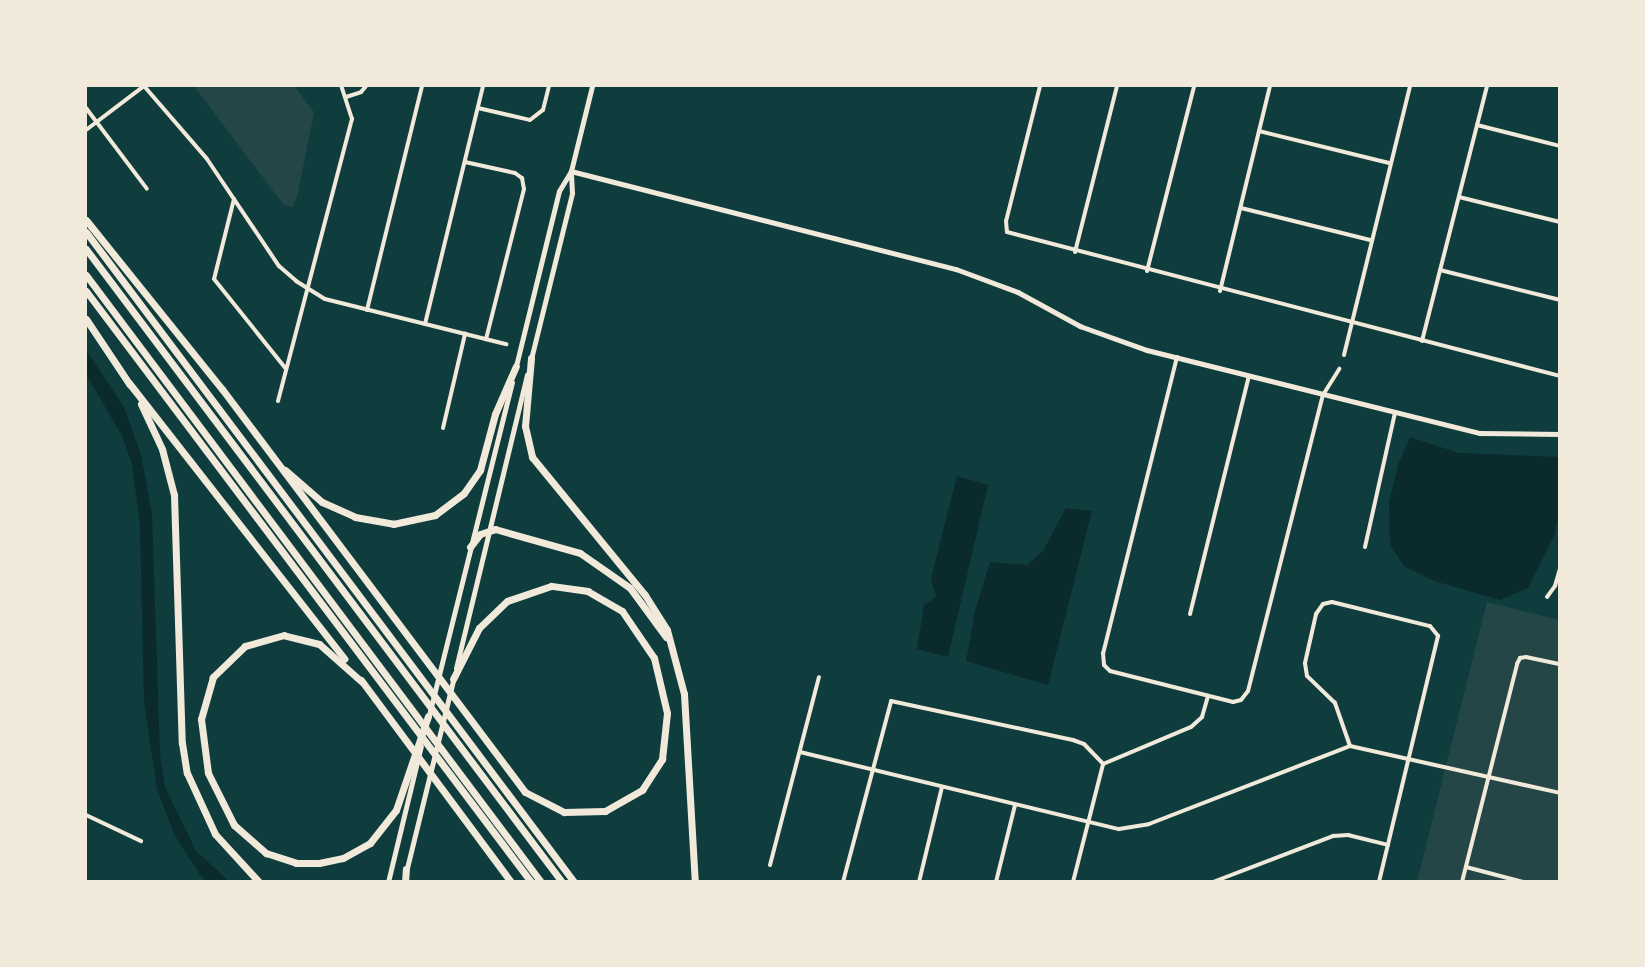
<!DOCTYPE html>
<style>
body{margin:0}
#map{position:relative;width:1645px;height:967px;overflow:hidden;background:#0f3d3e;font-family:Raleway,sans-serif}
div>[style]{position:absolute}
.green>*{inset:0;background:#244646}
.water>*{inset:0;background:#0a2a2b}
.minor>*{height:4px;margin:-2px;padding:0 2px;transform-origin:2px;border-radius:2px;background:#f1e9da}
.tertiary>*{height:4.5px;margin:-2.25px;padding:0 2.25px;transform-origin:2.25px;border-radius:2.25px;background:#f1e9da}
.secondary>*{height:5px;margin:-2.5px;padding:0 2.5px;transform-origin:2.5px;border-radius:2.5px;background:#f1e9da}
.motorway>*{height:7px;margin:-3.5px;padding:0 3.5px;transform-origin:3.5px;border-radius:3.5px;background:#f1e9da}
span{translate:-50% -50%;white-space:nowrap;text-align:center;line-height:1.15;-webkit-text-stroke:5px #f1e9da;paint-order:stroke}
.frame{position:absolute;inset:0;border:87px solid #f1e9da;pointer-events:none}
</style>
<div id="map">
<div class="green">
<i style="clip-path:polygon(194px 86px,294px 86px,314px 112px,297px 197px,292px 207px,283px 204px)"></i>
<i style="clip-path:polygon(1487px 602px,1559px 620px,1559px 881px,1417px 882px)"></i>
</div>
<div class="water">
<i style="clip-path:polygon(86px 350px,124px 407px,141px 455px,152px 513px,160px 755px,165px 787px,196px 851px,229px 881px,206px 881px,200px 875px,174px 834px,157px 789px,144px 702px,140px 526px,132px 464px,122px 436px,86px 374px)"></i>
<i style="clip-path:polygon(1410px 437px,1459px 453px,1559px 457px,1559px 514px,1554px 536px,1528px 588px,1500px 600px,1434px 581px,1404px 566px,1390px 545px,1389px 503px,1398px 465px)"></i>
<i style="clip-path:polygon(957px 476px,988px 485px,948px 657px,917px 649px,924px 605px,936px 597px,931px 579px)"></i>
<i style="clip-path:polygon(1066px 508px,1092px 511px,1048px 685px,966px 661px,975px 611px,990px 562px,1027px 565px,1043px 551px)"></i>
</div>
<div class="minor">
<i style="left:144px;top:86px;width:96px;rotate:49.2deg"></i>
<i style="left:207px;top:159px;width:129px;rotate:56.1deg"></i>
<i style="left:279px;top:266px;width:23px;rotate:41deg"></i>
<i style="left:296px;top:281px;width:34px;rotate:32deg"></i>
<i style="left:325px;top:299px;width:187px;rotate:14deg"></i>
<i style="left:1040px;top:86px;width:139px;rotate:104.1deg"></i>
<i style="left:1006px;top:221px;width:11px;rotate:85deg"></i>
<i style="left:1007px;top:232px;width:571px;rotate:14.6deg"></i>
<i style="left:346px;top:97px;width:16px;rotate:-18deg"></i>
<i style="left:361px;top:92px;width:8px;rotate:-50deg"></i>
<i style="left:86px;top:108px;width:101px;rotate:53deg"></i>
<i style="left:478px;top:108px;width:53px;rotate:13deg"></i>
<i style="left:530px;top:120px;width:16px;rotate:-38deg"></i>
<i style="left:543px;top:110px;width:25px;rotate:-76deg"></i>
<i style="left:1477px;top:125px;width:86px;rotate:14.2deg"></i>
<i style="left:86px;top:130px;width:73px;rotate:-37.2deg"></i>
<i style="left:1259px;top:131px;width:134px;rotate:13.8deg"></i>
<i style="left:465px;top:162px;width:51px;rotate:12.4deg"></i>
<i style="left:515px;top:173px;width:9px;rotate:36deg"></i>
<i style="left:522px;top:178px;width:11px;rotate:80deg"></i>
<i style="left:524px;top:189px;width:155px;rotate:104.2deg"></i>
<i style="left:1459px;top:197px;width:104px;rotate:13.9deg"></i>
<i style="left:234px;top:199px;width:82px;rotate:104deg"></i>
<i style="left:214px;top:279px;width:115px;rotate:51.3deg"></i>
<i style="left:1241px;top:208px;width:133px;rotate:13.9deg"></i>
<i style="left:1075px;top:252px;width:171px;rotate:-75.8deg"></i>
<i style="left:1440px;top:270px;width:124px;rotate:14deg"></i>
<i style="left:1147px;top:271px;width:191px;rotate:-75.7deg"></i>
<i style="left:1220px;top:291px;width:211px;rotate:-76.3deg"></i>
<i style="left:367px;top:310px;width:231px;rotate:-76.2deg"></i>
<i style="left:425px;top:324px;width:245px;rotate:-76.3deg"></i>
<i style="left:1422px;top:341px;width:263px;rotate:-75.7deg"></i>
<i style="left:1344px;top:355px;width:277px;rotate:-76.2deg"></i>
<i style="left:1177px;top:357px;width:305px;rotate:104deg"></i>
<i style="left:1103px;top:653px;width:12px;rotate:85deg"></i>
<i style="left:1104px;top:665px;width:8px;rotate:45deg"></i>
<i style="left:1110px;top:671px;width:127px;rotate:14.1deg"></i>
<i style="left:1233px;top:702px;width:8px;rotate:-14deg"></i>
<i style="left:1241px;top:700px;width:11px;rotate:-52deg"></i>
<i style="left:1248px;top:691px;width:305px;rotate:-75.8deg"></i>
<i style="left:1323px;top:395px;width:31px;rotate:-58deg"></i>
<i style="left:278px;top:401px;width:292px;rotate:-75.3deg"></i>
<i style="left:352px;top:119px;width:35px;rotate:-108deg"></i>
<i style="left:443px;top:428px;width:97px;rotate:-76.8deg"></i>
<i style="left:1365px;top:547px;width:137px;rotate:-77.4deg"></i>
<i style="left:1547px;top:597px;width:14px;rotate:-54deg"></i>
<i style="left:1555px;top:586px;width:19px;rotate:-74deg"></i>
<i style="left:1190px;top:614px;width:245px;rotate:-76.1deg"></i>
<i style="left:1350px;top:746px;width:46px;rotate:-109.2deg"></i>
<i style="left:1335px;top:703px;width:39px;rotate:-136deg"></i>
<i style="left:1307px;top:676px;width:13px;rotate:-99deg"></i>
<i style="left:1305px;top:663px;width:50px;rotate:-77.3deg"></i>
<i style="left:1316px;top:614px;width:12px;rotate:-55deg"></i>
<i style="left:1323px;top:604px;width:9px;rotate:-13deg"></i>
<i style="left:1332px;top:602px;width:101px;rotate:13.8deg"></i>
<i style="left:1430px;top:626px;width:13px;rotate:51deg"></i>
<i style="left:1438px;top:636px;width:253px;rotate:103.5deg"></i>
<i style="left:800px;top:752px;width:328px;rotate:13.6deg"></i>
<i style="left:1119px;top:829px;width:30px;rotate:-9deg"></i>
<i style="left:1149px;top:824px;width:216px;rotate:-21.2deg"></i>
<i style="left:1350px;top:746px;width:215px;rotate:12.6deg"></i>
<i style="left:86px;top:815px;width:61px;rotate:25.3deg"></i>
<i style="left:770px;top:865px;width:194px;rotate:-75.4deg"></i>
<i style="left:1466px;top:867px;width:59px;rotate:14.7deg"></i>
<i style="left:843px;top:882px;width:187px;rotate:-75.1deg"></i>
<i style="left:891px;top:701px;width:186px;rotate:12.1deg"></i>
<i style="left:1073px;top:740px;width:12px;rotate:20deg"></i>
<i style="left:1084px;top:744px;width:28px;rotate:46deg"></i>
<i style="left:1103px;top:764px;width:95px;rotate:-22.8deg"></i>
<i style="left:1191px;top:727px;width:15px;rotate:-42deg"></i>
<i style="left:1202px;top:717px;width:22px;rotate:-74deg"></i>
<i style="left:919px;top:882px;width:98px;rotate:-76.4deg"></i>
<i style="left:996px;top:882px;width:79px;rotate:-76.1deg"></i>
<i style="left:1073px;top:882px;width:122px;rotate:-75.7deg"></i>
<i style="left:1213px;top:882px;width:129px;rotate:-21deg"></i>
<i style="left:1333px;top:836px;width:15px;rotate:-4deg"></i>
<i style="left:1348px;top:835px;width:41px;rotate:14deg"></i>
<i style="left:1462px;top:882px;width:225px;rotate:-75.8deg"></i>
<i style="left:1517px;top:664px;width:7px;rotate:-63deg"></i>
<i style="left:1520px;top:658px;width:6px;rotate:-9deg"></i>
<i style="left:1526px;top:657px;width:35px;rotate:12deg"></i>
</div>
<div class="tertiary">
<i style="left:571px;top:171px;width:397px;rotate:14.3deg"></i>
<i style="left:956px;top:269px;width:66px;rotate:20.4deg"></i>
<i style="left:1018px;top:292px;width:71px;rotate:28.7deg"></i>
<i style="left:1080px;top:326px;width:71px;rotate:19.7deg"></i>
<i style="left:1147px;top:350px;width:343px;rotate:14deg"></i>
<i style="left:1480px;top:433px;width:80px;rotate:0.7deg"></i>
</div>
<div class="secondary">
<i style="left:531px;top:359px;width:171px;rotate:-76.1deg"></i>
<i style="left:572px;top:193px;width:20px;rotate:-93deg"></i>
<i style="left:515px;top:370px;width:184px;rotate:-76.2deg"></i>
<i style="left:559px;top:191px;width:23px;rotate:-59deg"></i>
<i style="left:571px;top:171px;width:88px;rotate:-76.1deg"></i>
<i style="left:456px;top:668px;width:302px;rotate:-76.4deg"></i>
<i style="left:428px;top:719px;width:347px;rotate:-76deg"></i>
<i style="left:406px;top:872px;width:201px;rotate:-76.2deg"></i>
<i style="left:388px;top:882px;width:140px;rotate:-76.4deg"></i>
</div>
<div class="motorway">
<i style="left:86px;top:220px;width:217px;rotate:51.2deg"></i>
<i style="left:222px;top:389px;width:504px;rotate:53.06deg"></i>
<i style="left:525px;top:792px;width:44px;rotate:27.1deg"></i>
<i style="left:564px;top:812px;width:41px;rotate:-1.4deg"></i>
<i style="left:605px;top:811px;width:43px;rotate:-29.6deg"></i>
<i style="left:642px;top:790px;width:37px;rotate:-57deg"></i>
<i style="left:662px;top:759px;width:46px;rotate:-83.8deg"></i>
<i style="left:667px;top:713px;width:57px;rotate:-103.3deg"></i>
<i style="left:654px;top:658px;width:57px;rotate:-124.2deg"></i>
<i style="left:622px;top:611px;width:39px;rotate:-150deg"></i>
<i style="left:588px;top:591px;width:37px;rotate:-172deg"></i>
<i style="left:551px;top:586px;width:46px;rotate:161.2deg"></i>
<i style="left:507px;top:601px;width:39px;rotate:136deg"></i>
<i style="left:479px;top:628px;width:57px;rotate:117deg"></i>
<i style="left:86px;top:232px;width:813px;rotate:53.1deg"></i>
<i style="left:86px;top:249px;width:792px;rotate:53.06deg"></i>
<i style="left:86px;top:275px;width:759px;rotate:53.15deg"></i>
<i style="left:86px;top:291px;width:740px;rotate:53.02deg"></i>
<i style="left:86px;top:319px;width:79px;rotate:56.3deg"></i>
<i style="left:531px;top:358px;width:68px;rotate:95deg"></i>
<i style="left:525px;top:426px;width:32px;rotate:77deg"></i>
<i style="left:532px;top:457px;width:178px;rotate:50.7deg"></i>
<i style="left:645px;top:595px;width:41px;rotate:57.8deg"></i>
<i style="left:667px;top:630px;width:66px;rotate:75.1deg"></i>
<i style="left:684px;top:694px;width:188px;rotate:86.7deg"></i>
<i style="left:129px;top:383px;width:350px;rotate:52deg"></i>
<i style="left:141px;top:404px;width:50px;rotate:65deg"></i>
<i style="left:162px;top:449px;width:48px;rotate:75.4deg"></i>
<i style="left:174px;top:495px;width:248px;rotate:88.2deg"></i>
<i style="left:182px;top:743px;width:30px;rotate:81deg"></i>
<i style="left:187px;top:773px;width:67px;rotate:65.3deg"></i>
<i style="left:215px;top:834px;width:65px;rotate:47.5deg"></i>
<i style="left:285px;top:470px;width:49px;rotate:40.9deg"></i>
<i style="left:322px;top:502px;width:36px;rotate:24deg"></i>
<i style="left:355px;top:517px;width:39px;rotate:10deg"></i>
<i style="left:393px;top:524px;width:43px;rotate:-12.1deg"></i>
<i style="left:435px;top:515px;width:36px;rotate:-37deg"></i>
<i style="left:464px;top:493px;width:28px;rotate:-55deg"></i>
<i style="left:480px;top:470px;width:58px;rotate:-75deg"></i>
<i style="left:495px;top:414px;width:52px;rotate:-66.4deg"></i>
<i style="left:470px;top:547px;width:16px;rotate:-52deg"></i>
<i style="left:480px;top:534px;width:16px;rotate:-18deg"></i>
<i style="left:495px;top:529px;width:88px;rotate:15.8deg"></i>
<i style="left:580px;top:553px;width:61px;rotate:35deg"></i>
<i style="left:630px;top:588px;width:61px;rotate:53.7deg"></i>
<i style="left:361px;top:680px;width:252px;rotate:53.4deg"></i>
<i style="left:362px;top:682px;width:57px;rotate:-138.5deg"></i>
<i style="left:319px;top:644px;width:36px;rotate:-166deg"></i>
<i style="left:284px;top:635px;width:41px;rotate:164.2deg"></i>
<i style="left:245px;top:646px;width:45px;rotate:135.9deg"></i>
<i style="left:213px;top:677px;width:44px;rotate:105.9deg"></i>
<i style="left:201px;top:719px;width:54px;rotate:82.6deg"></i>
<i style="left:208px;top:773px;width:58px;rotate:63.4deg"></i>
<i style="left:234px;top:825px;width:43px;rotate:41.2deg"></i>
<i style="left:266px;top:853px;width:32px;rotate:18deg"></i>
<i style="left:296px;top:863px;width:23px"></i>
<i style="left:319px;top:863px;width:25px;rotate:-12deg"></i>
<i style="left:343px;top:858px;width:31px;rotate:-29deg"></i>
<i style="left:370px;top:843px;width:42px;rotate:-51.8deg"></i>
<i style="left:396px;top:810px;width:99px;rotate:-71.2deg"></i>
<i style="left:405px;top:882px;width:13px;rotate:-86deg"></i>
</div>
<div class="frame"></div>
</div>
